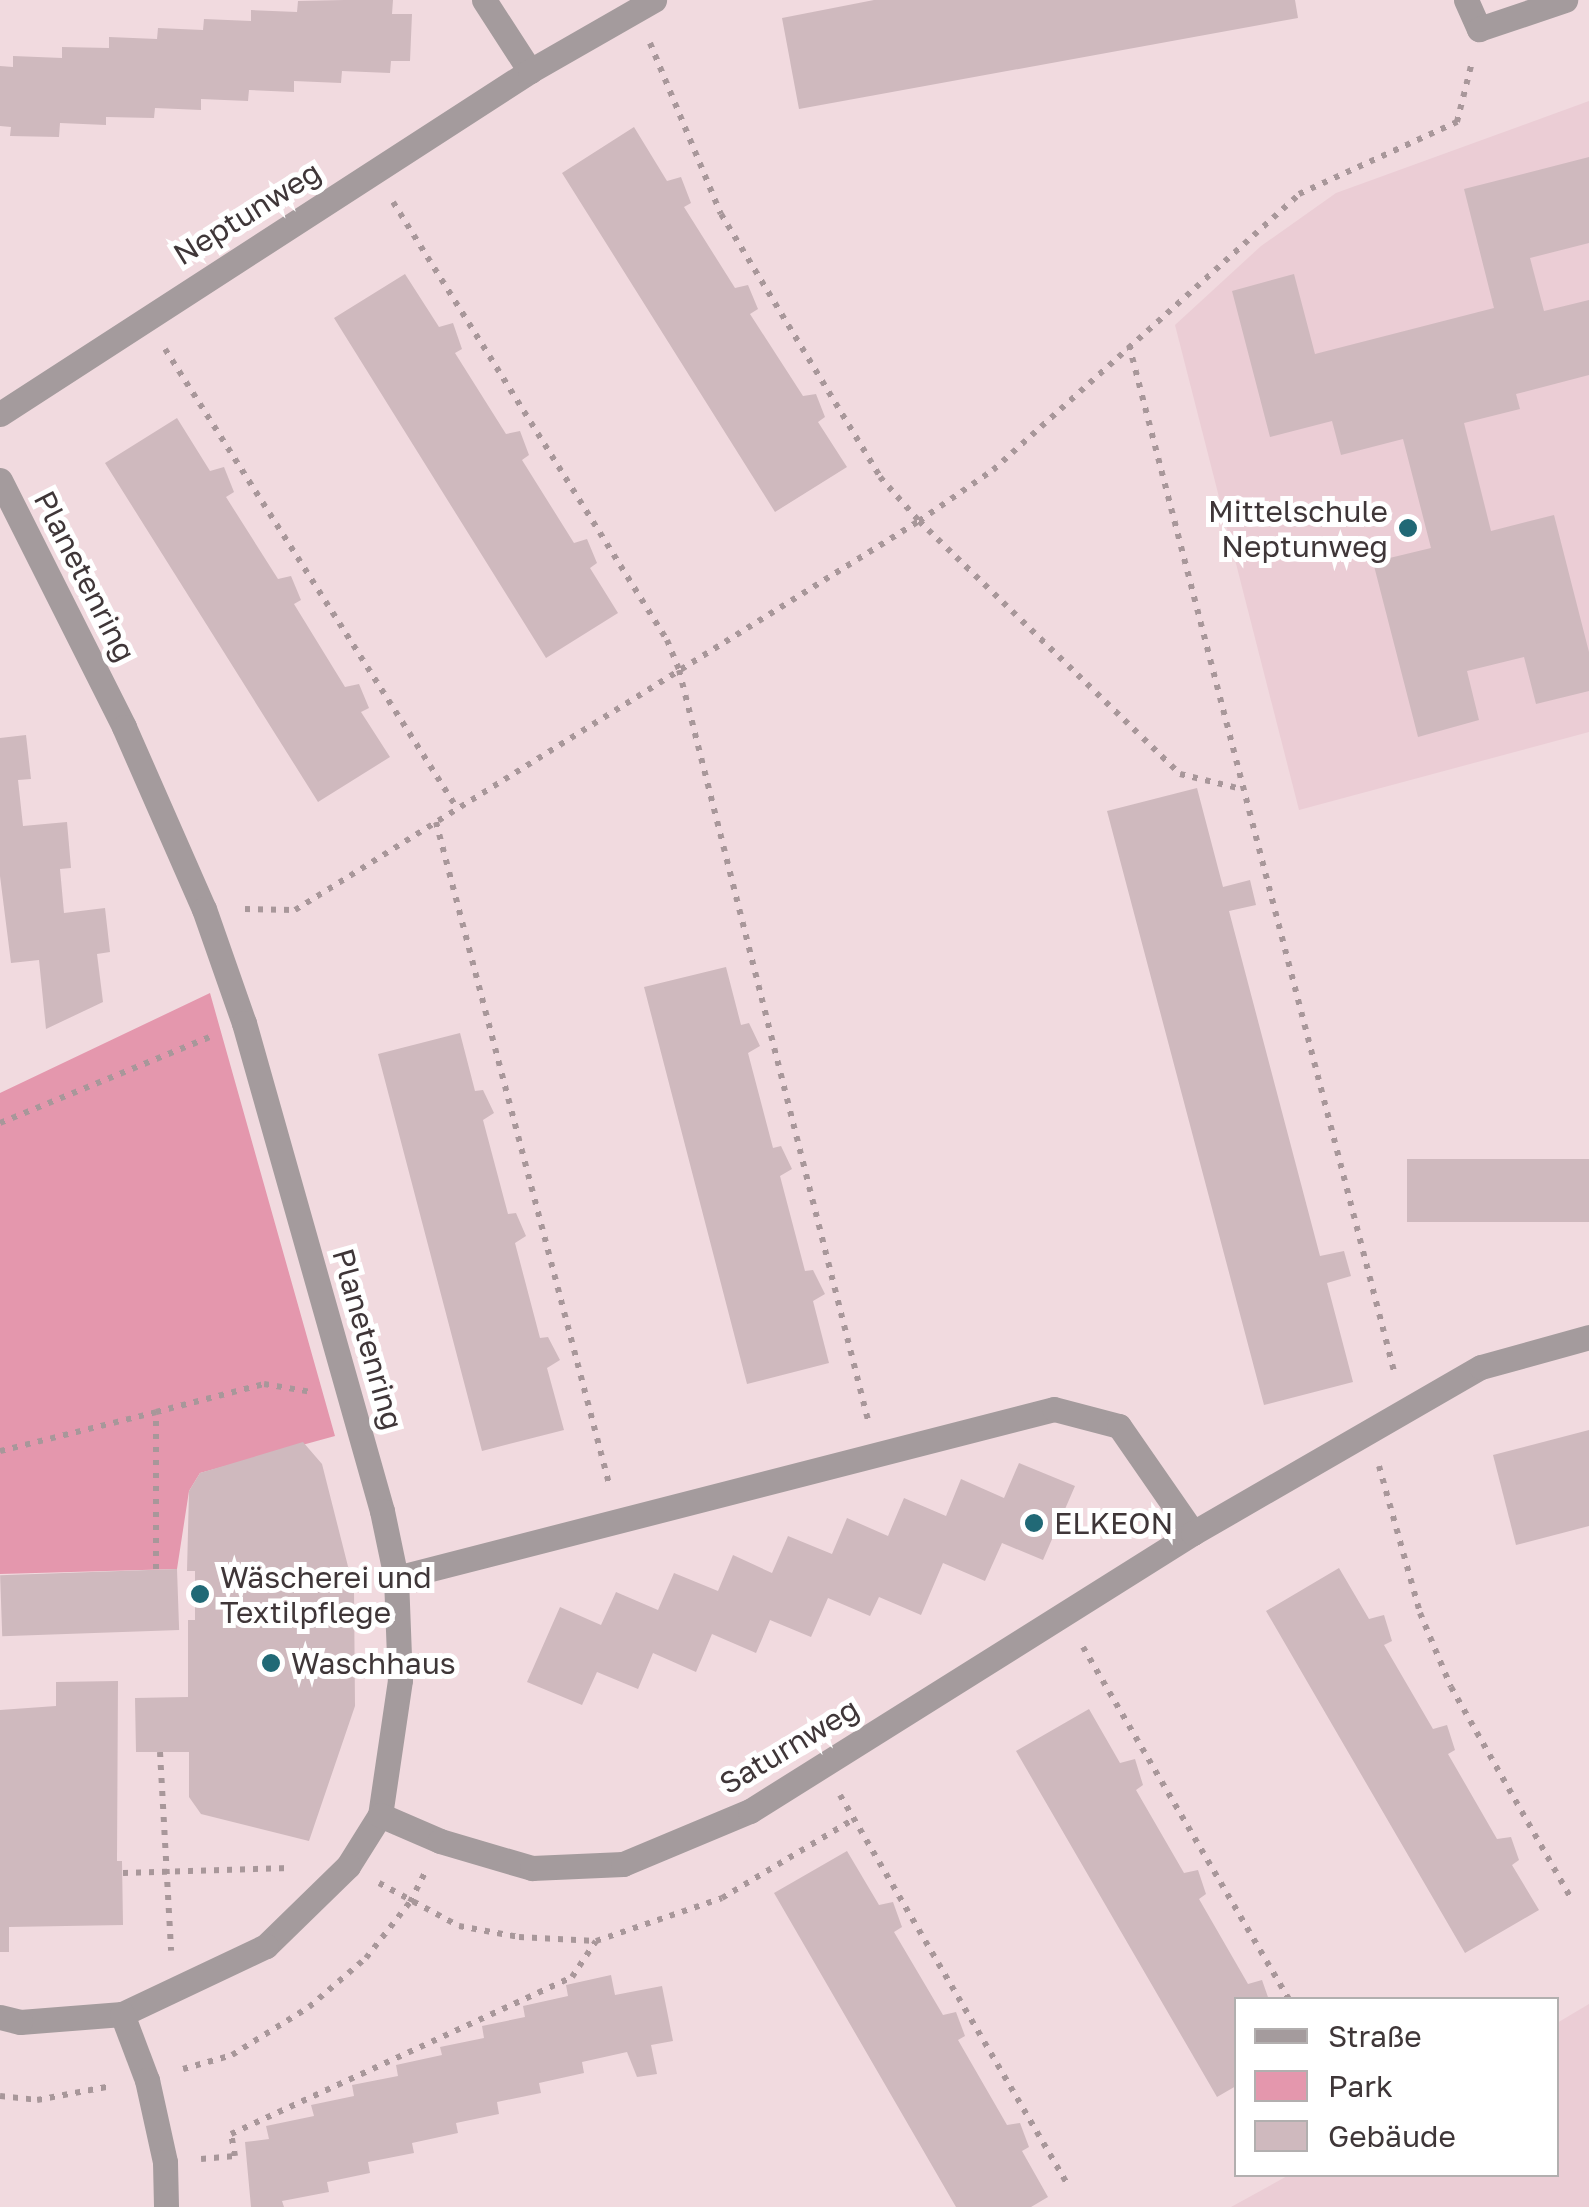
<!DOCTYPE html>
<meta charset="utf-8">
<style>
body{margin:0}
#map{position:relative;width:1589px;height:2207px;overflow:hidden;background:#f1dadf;font-family:"Golos Text",sans-serif}
div>[style]{position:absolute}
.built>*{inset:0;background:#ebcdd5}
.green>*{inset:0;background:#e497ad}
.building>*{inset:0;background:#cfb9be;transform-origin:0 0}
.path>*{height:6px;margin-top:-3px;transform-origin:0;background:repeating-linear-gradient(90deg,#a8979a 0 5px,transparent 0 13px)}
.minor>*{height:25px;margin:-12.5px;padding:0 12.5px;transform-origin:12.5px;border-radius:12.5px;background:#a49b9d}
.dots>*{width:28px;height:28px;translate:-50% -50%;box-sizing:border-box;border:5px solid #fff;border-radius:50%}
span{translate:-50% -50%;white-space:nowrap;text-align:center;line-height:1.15;-webkit-text-stroke:10px #fff;paint-order:stroke}
.street-label{font-size:30px;color:#3f3638}
.poi-label{font-size:30px;color:#3f3638}
.right{translate:-100% -50%;text-align:right}
.left{translate:0 -50%;text-align:left}
.legend{position:absolute;left:1234px;top:1997px;width:325px;height:180px;box-sizing:border-box;background:#fff;border:2px solid #b2afaf;margin:0;padding:12px 18px;list-style:none;font-size:30px;color:#3f3638}
.legend li{display:flex;align-items:center;gap:20px;height:50px}
.legend b{width:50px;border:2px solid #b2afaf}
</style>
<div id="map">
<div class="built">
<i style="clip-path:polygon(1589px 101px,1589px 732px,1299px 810px,1175px 325px,1261px 246px,1336px 193px)"></i>
<i style="clip-path:polygon(1589px 2004px,1589px 2207px,1231px 2207px,1289px 2175px,1556px 2174px,1557px 2023px)"></i>
</div>
<div class="green">
<i style="clip-path:polygon(210px 993px,335px 1436px,200px 1473px,189px 1491px,177px 1569px,0 1574px,0 1093px)"></i>
</div>
<div class="building">
<i style="clip-path:polygon(344px 0,393px 0,392px 14px,412px 14px,410px 61px,391px 61px,390px 73px,342px 71px,341px 83px,294px 81px,294px 92px,249px 90px,248px 101px,201px 99px,201px 110px,155px 108px,154px 118px,106px 117px,106px 125px,60px 123px,59px 137px,10px 136px,11px 127px,0 126px,0 66px,13px 67px,13px 56px,62px 58px,62px 47px,109px 48px,109px 37px,157px 39px,158px 28px,203px 30px,204px 19px,251px 21px,251px 10px,297px 12px,298px 1px)"></i>
<i style="clip-path:polygon(874px 0,1295px 0,1298px 18px,799px 109px,782px 18px)"></i>
<i style="clip-path:polygon(634px 127px,667px 181px,681px 177px,691px 203px,684px 207px,735px 288px,748px 285px,758px 309px,750px 314px,803px 396px,816px 394px,825px 417px,818px 422px,847px 467px,775px 512px,562px 173px)"></i>
<i style="clip-path:polygon(1589px 157px,1589px 243px,1530px 258px,1544px 311px,1589px 300px,1589px 375px,1516px 394px,1520px 409px,1464px 423px,1491px 531px,1554px 515px,1589px 652px,1589px 691px,1536px 704px,1524px 657px,1467px 671px,1479px 720px,1418px 737px,1373px 562px,1431px 548px,1403px 439px,1341px 455px,1332px 421px,1270px 437px,1232px 291px,1294px 274px,1315px 354px,1494px 308px,1464px 189px)"></i>
<i style="clip-path:polygon(405px 274px,439px 327px,453px 323px,462px 349px,455px 353px,506px 434px,520px 431px,529px 455px,522px 460px,574px 543px,587px 539px,597px 563px,590px 568px,618px 613px,546px 658px,334px 318px)"></i>
<i style="clip-path:polygon(177px 418px,210px 471px,224px 467px,234px 492px,226px 497px,278px 579px,291px 576px,301px 600px,294px 604px,345px 687px,359px 684px,369px 708px,361px 712px,390px 757px,318px 802px,105px 463px)"></i>
<i style="clip-path:polygon(26px 735px,31px 779px,18px 780px,23px 826px,67px 822px,71px 868px,60px 869px,64px 913px,105px 908px,110px 952px,97px 954px,103px 1002px,46px 1029px,39px 960px,11px 963px,0 876px,0 738px)"></i>
<i style="clip-path:polygon(1197px 788px,1223px 887px,1250px 880px,1256px 905px,1229px 911px,1320px 1256px,1344px 1251px,1351px 1276px,1327px 1283px,1353px 1382px,1264px 1405px,1107px 811px)"></i>
<i style="clip-path:polygon(726px 967px,741px 1025px,749px 1023px,760px 1046px,748px 1053px,773px 1148px,781px 1146px,792px 1169px,780px 1176px,805px 1271px,813px 1270px,825px 1294px,813px 1301px,829px 1363px,747px 1384px,644px 987px)"></i>
<i style="clip-path:polygon(460px 1033px,475px 1091px,483px 1090px,494px 1113px,483px 1120px,508px 1214px,516px 1213px,526px 1236px,515px 1243px,540px 1338px,548px 1337px,560px 1360px,547px 1368px,564px 1430px,482px 1451px,378px 1054px)"></i>
<i style="left:1589px;top:1159px;width:63px;height:182px;rotate:90deg"></i>
<i style="clip-path:polygon(1589px 1430px,1589px 1526px,1516px 1545px,1493px 1455px)"></i>
<i style="clip-path:polygon(303px 1442px,322px 1464px,354px 1590px,355px 1706px,309px 1841px,201px 1814px,189px 1797px,189px 1752px,136px 1752px,135px 1698px,188px 1697px,188px 1620px,195px 1620px,195px 1571px,187px 1571px,189px 1491px,200px 1473px)"></i>
<i style="clip-path:polygon(1019px 1463px,1075px 1486px,1043px 1560px,1002px 1543px,985px 1581px,943px 1563px,921px 1615px,879px 1597px,870px 1616px,828px 1598px,811px 1637px,770px 1620px,756px 1653px,712px 1634px,696px 1672px,653px 1653px,638px 1689px,597px 1672px,582px 1705px,527px 1682px,560px 1607px,601px 1625px,616px 1592px,658px 1610px,674px 1573px,718px 1591px,733px 1555px,772px 1573px,788px 1536px,832px 1554px,847px 1518px,888px 1536px,904px 1498px,946px 1516px,961px 1479px,1004px 1498px)"></i>
<i style="clip-path:polygon(1339px 1568px,1369px 1619px,1384px 1615px,1392px 1641px,1384px 1645px,1433px 1729px,1447px 1725px,1455px 1750px,1448px 1754px,1497px 1839px,1511px 1837px,1519px 1860px,1512px 1865px,1539px 1910px,1465px 1953px,1266px 1611px)"></i>
<i style="left:177px;top:1569px;width:61px;height:177px;rotate:88deg"></i>
<i style="clip-path:polygon(118px 1681px,117px 1861px,122px 1861px,123px 1925px,9px 1927px,9px 1952px,0 1952px,0 1710px,56px 1706px,56px 1682px)"></i>
<i style="clip-path:polygon(1089px 1709px,1120px 1763px,1135px 1759px,1143px 1785px,1136px 1790px,1184px 1873px,1198px 1870px,1206px 1894px,1199px 1899px,1248px 1984px,1262px 1980px,1269px 2000px,1236px 2000px,1236px 2086px,1217px 2097px,1016px 1751px)"></i>
<i style="clip-path:polygon(847px 1851px,879px 1905px,893px 1902px,902px 1927px,894px 1932px,943px 2015px,956px 2012px,965px 2036px,958px 2040px,1007px 2125px,1020px 2123px,1029px 2147px,1022px 2151px,1048px 2197px,1031px 2207px,956px 2207px,774px 1893px)"></i>
<i style="clip-path:polygon(611px 1975px,615px 1995px,662px 1986px,673px 2041px,651px 2045px,657px 2074px,637px 2077px,627px 2052px,582px 2062px,584px 2073px,539px 2083px,541px 2093px,497px 2102px,499px 2114px,456px 2123px,458px 2133px,412px 2143px,414px 2153px,368px 2162px,370px 2173px,327px 2182px,329px 2192px,282px 2201px,284px 2207px,251px 2207px,245px 2142px,269px 2139px,266px 2126px,314px 2116px,311px 2105px,354px 2096px,352px 2085px,398px 2076px,396px 2065px,442px 2055px,440px 2047px,484px 2038px,482px 2026px,525px 2017px,523px 2006px,568px 1996px,566px 1985px)"></i>
</div>
<div class="path">
<i style="left:650px;top:43px;width:185px;rotate:67.5deg"></i>
<i style="left:721px;top:214px;width:307px;rotate:58.8deg"></i>
<i style="left:880px;top:477px;width:59px;rotate:48.4deg"></i>
<i style="left:919px;top:521px;width:363px;rotate:44.1deg"></i>
<i style="left:1180px;top:774px;width:64px;rotate:13.6deg"></i>
<i style="left:393px;top:202px;width:517px;rotate:57.97deg"></i>
<i style="left:667px;top:640px;width:32px;rotate:68deg"></i>
<i style="left:679px;top:670px;width:773px;rotate:75.86deg"></i>
<i style="left:1129px;top:345px;width:1064px;rotate:75.52deg"></i>
<i style="left:165px;top:349px;width:544px;rotate:57.54deg"></i>
<i style="left:436px;top:822px;width:684px;rotate:75.35deg"></i>
<i style="left:245px;top:909px;width:50px;rotate:1.1deg"></i>
<i style="left:295px;top:910px;width:735px;rotate:-31.94deg"></i>
<i style="left:919px;top:521px;width:90px;rotate:-34.6deg"></i>
<i style="left:993px;top:470px;width:412px;rotate:-42deg"></i>
<i style="left:1299px;top:194px;width:174px;rotate:-24.5deg"></i>
<i style="left:1457px;top:122px;width:62px;rotate:-76deg"></i>
<i style="left:0;top:1123px;width:227px;rotate:-22.3deg"></i>
<i style="left:0;top:1451px;width:161px;rotate:-14deg"></i>
<i style="left:1379px;top:1466px;width:153px;rotate:74.4deg"></i>
<i style="left:1420px;top:1613px;width:80px;rotate:67.3deg"></i>
<i style="left:1451px;top:1687px;width:243px;rotate:60.4deg"></i>
<i style="left:156px;top:1569px;width:157px;rotate:-90deg"></i>
<i style="left:156px;top:1412px;width:112px;rotate:-14.5deg"></i>
<i style="left:264px;top:1384px;width:49px;rotate:9.5deg"></i>
<i style="left:1083px;top:1647px;width:409px;rotate:59.7deg"></i>
<i style="left:160px;top:1752px;width:199px;rotate:86.8deg"></i>
<i style="left:840px;top:1795px;width:454px;rotate:59.7deg"></i>
<i style="left:123px;top:1873px;width:168px;rotate:-1.7deg"></i>
<i style="left:379px;top:1883px;width:91px;rotate:28.3deg"></i>
<i style="left:459px;top:1926px;width:61px;rotate:10.4deg"></i>
<i style="left:519px;top:1937px;width:77px;rotate:3deg"></i>
<i style="left:596px;top:1941px;width:133px;rotate:-18.8deg"></i>
<i style="left:722px;top:1898px;width:154px;rotate:-30.9deg"></i>
<i style="left:183px;top:2069px;width:51px;rotate:-15.9deg"></i>
<i style="left:232px;top:2055px;width:91px;rotate:-31.9deg"></i>
<i style="left:309px;top:2007px;width:75px;rotate:-40.7deg"></i>
<i style="left:366px;top:1958px;width:71px;rotate:-51.8deg"></i>
<i style="left:410px;top:1902px;width:34px;rotate:-63deg"></i>
<i style="left:0;top:2096px;width:37px;rotate:6deg"></i>
<i style="left:37px;top:2100px;width:76px;rotate:-10.6deg"></i>
<i style="left:201px;top:2159px;width:34px;rotate:-5deg"></i>
<i style="left:235px;top:2156px;width:22px;rotate:-100deg"></i>
<i style="left:231px;top:2134px;width:375px;rotate:-24.7deg"></i>
<i style="left:572px;top:1977px;width:43px;rotate:-56.3deg"></i>
</div>
<div class="minor">
<i style="left:484px;top:0;width:85px;rotate:57.1deg"></i>
<i style="left:1466px;top:0;width:32px;rotate:66deg"></i>
<i style="left:1479px;top:29px;width:91px;rotate:-18.6deg"></i>
<i style="left:0;top:414px;width:631px;rotate:-32.91deg"></i>
<i style="left:530px;top:71px;width:143px;rotate:-29.8deg"></i>
<i style="left:0;top:480px;width:276px;rotate:63.3deg"></i>
<i style="left:124px;top:727px;width:199px;rotate:66.3deg"></i>
<i style="left:204px;top:909px;width:121px;rotate:70.7deg"></i>
<i style="left:244px;top:1023px;width:507px;rotate:74.21deg"></i>
<i style="left:382px;top:1511px;width:68px;rotate:78.2deg"></i>
<i style="left:396px;top:1578px;width:102px;rotate:87.8deg"></i>
<i style="left:400px;top:1680px;width:136px;rotate:98.4deg"></i>
<i style="left:380px;top:1815px;width:60px;rotate:122.1deg"></i>
<i style="left:348px;top:1866px;width:115px;rotate:135.7deg"></i>
<i style="left:266px;top:1946px;width:159px;rotate:154.7deg"></i>
<i style="left:122px;top:2014px;width:102px;rotate:175.5deg"></i>
<i style="left:20px;top:2022px;width:21px;rotate:-166deg"></i>
<i style="left:396px;top:1578px;width:679px;rotate:-14.4deg"></i>
<i style="left:1054px;top:1409px;width:67px;rotate:14.7deg"></i>
<i style="left:1119px;top:1426px;width:130px;rotate:55.3deg"></i>
<i style="left:380px;top:1815px;width:65px;rotate:23.4deg"></i>
<i style="left:440px;top:1841px;width:96px;rotate:16.4deg"></i>
<i style="left:532px;top:1868px;width:91px;rotate:-2.5deg"></i>
<i style="left:623px;top:1864px;width:138px;rotate:-22.7deg"></i>
<i style="left:750px;top:1811px;width:523px;rotate:-32.11deg"></i>
<i style="left:1193px;top:1533px;width:332px;rotate:-30deg"></i>
<i style="left:1481px;top:1367px;width:112px;rotate:-15.5deg"></i>
<i style="left:122px;top:2014px;width:71px;rotate:69.3deg"></i>
<i style="left:147px;top:2080px;width:84px;rotate:77.6deg"></i>
<i style="left:165px;top:2162px;width:45px;rotate:88.7deg"></i>
</div>
<div class="dots">
<i style="left:1408px;top:528px;background:#216976"></i>
<i style="left:1034px;top:1523px;background:#216976"></i>
<i style="left:200px;top:1594px;background:#216976"></i>
<i style="left:271px;top:1663px;background:#216976"></i>
</div>
<div class="street-label">
<span style="left:247px;top:213px;rotate:-32deg">Neptunweg</span>
<span style="left:85px;top:576px;rotate:63deg">Planetenring</span>
<span style="left:368px;top:1339px;rotate:74deg">Planetenring</span>
<span style="left:789px;top:1746px;rotate:-31deg">Saturnweg</span>
</div>
<div class="poi-label">
<span class="right" style="left:1388px;top:528px">Mittelschule<br>Neptunweg</span>
<span class="left" style="left:1054px;top:1523px">ELKEON</span>
<span class="left" style="left:220px;top:1594px">Wäscherei und<br>Textilpflege</span>
<span class="left" style="left:291px;top:1663px">Waschhaus</span>
</div>
<ul class="legend">
<li><b style="height:12px;background:#a49b9d"></b>Straße</li>
<li><b style="height:28px;background:#e497ad"></b>Park</li>
<li><b style="height:28px;background:#cfb9be"></b>Gebäude</li>
</ul>
</div>
